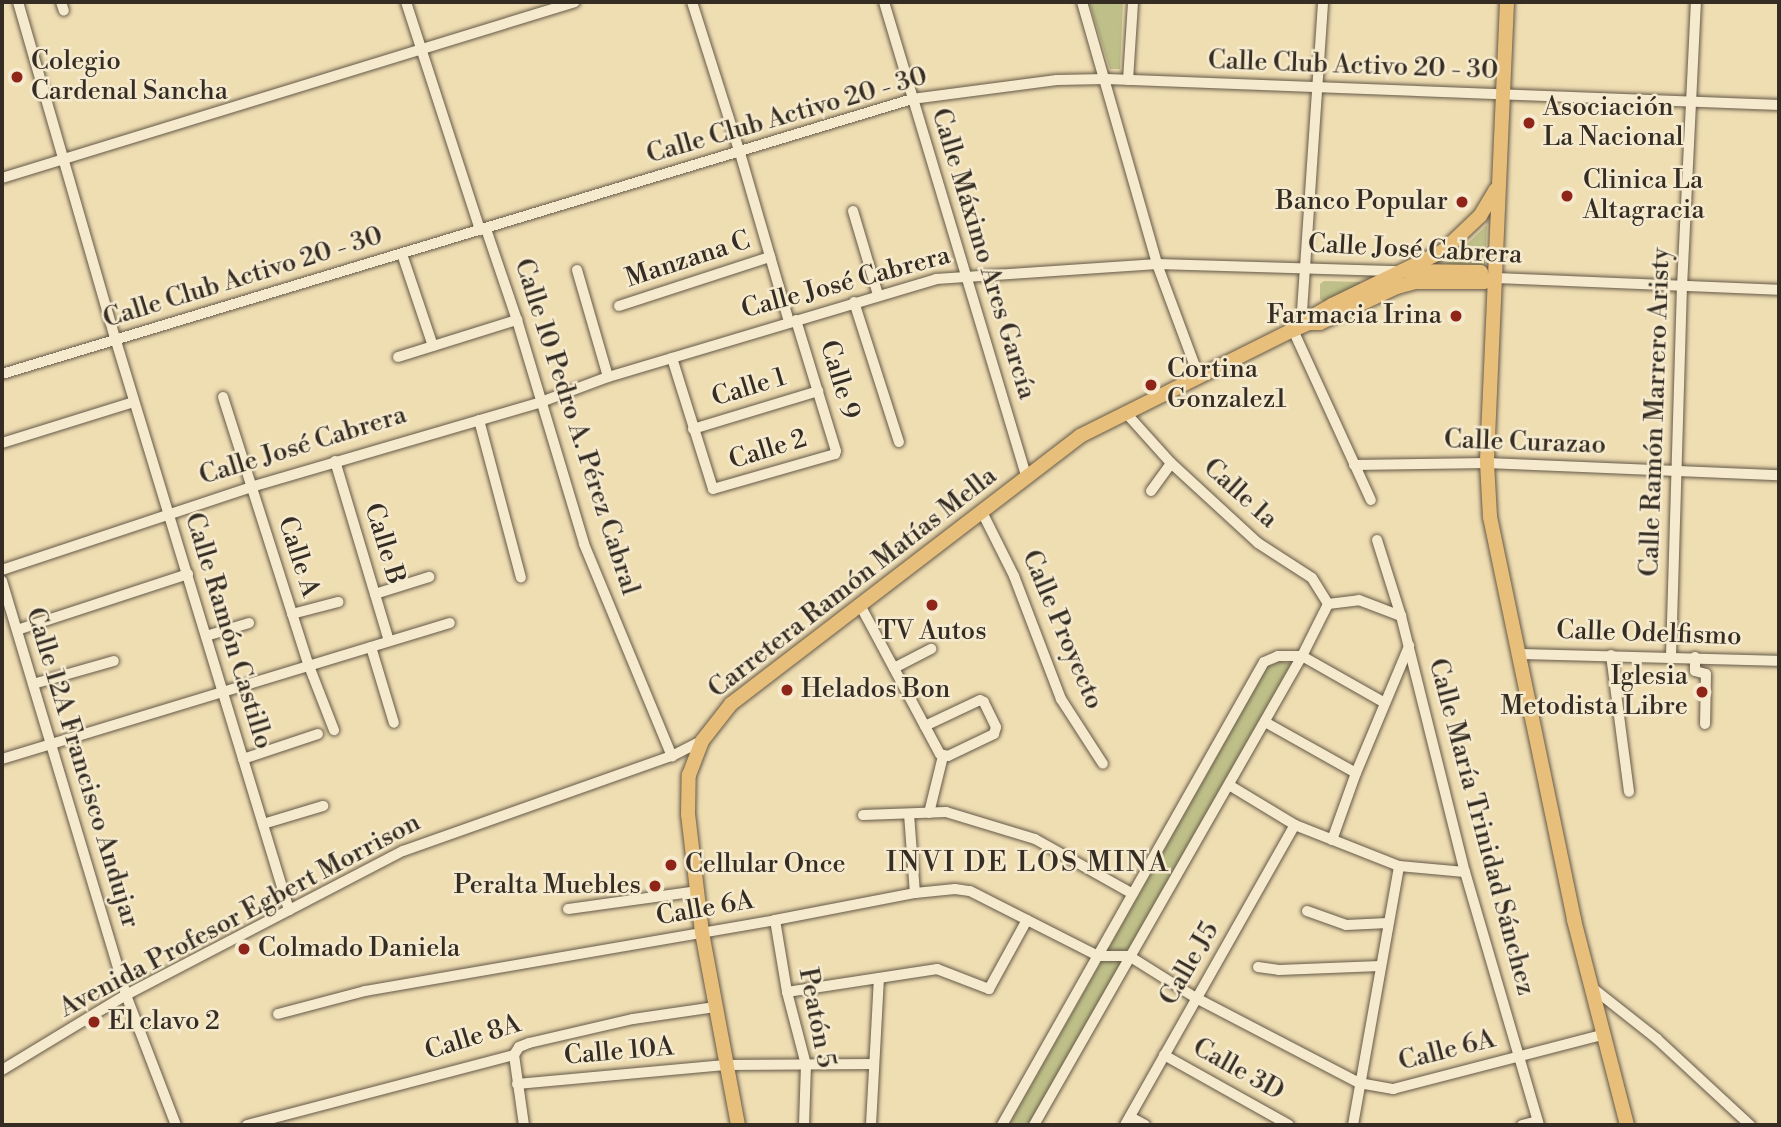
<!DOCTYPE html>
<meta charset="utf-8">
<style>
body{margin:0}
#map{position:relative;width:1781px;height:1127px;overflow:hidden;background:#f0deb3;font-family:"Libre Bodoni",serif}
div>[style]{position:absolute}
.green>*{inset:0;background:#bfc089}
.roads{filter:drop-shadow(0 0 2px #645947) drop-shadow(0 0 2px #645947)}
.minor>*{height:10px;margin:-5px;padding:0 5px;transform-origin:5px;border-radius:5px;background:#f5eace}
.major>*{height:14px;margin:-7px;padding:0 7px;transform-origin:7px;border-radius:7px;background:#e8bf7a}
.dots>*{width:19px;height:19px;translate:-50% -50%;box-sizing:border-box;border:4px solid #f5eace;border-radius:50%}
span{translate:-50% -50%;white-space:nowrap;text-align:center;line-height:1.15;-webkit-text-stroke:5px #f5eace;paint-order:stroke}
.poi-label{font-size:26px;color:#352d23}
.left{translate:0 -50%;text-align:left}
.right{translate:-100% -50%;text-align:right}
.street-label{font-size:26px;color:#352d23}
.neighbourhood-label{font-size:28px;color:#352d23;letter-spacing:2px}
.frame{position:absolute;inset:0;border:4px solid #352d23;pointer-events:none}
</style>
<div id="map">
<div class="green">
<i style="clip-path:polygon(1089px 2px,1123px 2px,1120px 69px,1110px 69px)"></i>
<i style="clip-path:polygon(1487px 225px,1485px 267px,1445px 264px,1468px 243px)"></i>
<i style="clip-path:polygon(1324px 281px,1360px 282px,1361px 285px,1326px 303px,1320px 299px,1320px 284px)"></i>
<i style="clip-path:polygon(1280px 661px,1291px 664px,1028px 1125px,1009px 1125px,1268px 666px)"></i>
</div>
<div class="roads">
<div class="minor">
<i style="left:18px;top:2px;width:353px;rotate:73.9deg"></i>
<i style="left:116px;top:341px;width:595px;rotate:73.09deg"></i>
<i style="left:61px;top:2px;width:9px;rotate:72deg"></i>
<i style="left:406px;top:2px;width:240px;rotate:72deg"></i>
<i style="left:692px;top:2px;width:158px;rotate:72.4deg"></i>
<i style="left:740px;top:153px;width:176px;rotate:73.8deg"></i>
<i style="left:884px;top:2px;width:497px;rotate:73.3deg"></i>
<i style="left:1082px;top:2px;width:273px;rotate:74deg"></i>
<i style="left:1157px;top:264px;width:121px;rotate:69.6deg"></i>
<i style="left:1128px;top:80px;width:78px;rotate:-86.3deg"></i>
<i style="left:2px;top:178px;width:599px;rotate:-17.07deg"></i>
<i style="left:853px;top:211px;width:88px;rotate:73.4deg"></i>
<i style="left:486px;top:229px;width:96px;rotate:71.2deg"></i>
<i style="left:517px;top:320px;width:234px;rotate:73.3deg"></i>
<i style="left:584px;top:544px;width:230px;rotate:67.5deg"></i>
<i style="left:402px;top:254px;width:97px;rotate:71.4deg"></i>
<i style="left:577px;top:270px;width:111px;rotate:73.8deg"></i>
<i style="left:1495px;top:278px;width:284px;rotate:2.4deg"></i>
<i style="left:854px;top:302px;width:147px;rotate:72.2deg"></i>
<i style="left:619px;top:306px;width:159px;rotate:-18deg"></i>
<i style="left:1301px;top:326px;width:325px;rotate:-86.1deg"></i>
<i style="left:1293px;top:330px;width:187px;rotate:65.4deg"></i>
<i style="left:398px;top:357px;width:125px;rotate:-17.3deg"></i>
<i style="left:672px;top:358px;width:137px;rotate:72.6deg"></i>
<i style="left:713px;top:489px;width:127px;rotate:-16deg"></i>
<i style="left:835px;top:454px;width:3px;rotate:-72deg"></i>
<i style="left:836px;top:451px;width:137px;rotate:-107deg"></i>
<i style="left:2px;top:374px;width:951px;rotate:-16.81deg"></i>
<i style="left:912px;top:99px;width:146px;rotate:-7.5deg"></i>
<i style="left:1057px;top:80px;width:49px;rotate:-1.2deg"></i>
<i style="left:1106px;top:79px;width:674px;rotate:2.21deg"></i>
<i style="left:223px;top:397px;width:282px;rotate:72.3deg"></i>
<i style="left:309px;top:666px;width:69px;rotate:68.7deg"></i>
<i style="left:1126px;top:413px;width:67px;rotate:48deg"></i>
<i style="left:1171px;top:463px;width:118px;rotate:42.6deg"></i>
<i style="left:1258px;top:543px;width:64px;rotate:32.9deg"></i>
<i style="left:1312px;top:578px;width:31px;rotate:58deg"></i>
<i style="left:479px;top:420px;width:163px;rotate:75.1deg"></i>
<i style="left:693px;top:429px;width:131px;rotate:-16.9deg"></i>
<i style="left:2px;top:443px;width:138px;rotate:-17.3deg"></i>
<i style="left:335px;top:461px;width:188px;rotate:73.3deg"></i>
<i style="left:1354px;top:465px;width:133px;rotate:-0.9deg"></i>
<i style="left:1487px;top:463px;width:292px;rotate:2.4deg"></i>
<i style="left:1151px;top:491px;width:34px;rotate:-54deg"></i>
<i style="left:982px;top:512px;width:72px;rotate:63.4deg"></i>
<i style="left:1014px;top:576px;width:132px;rotate:69.1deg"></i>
<i style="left:1061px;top:699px;width:77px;rotate:57.1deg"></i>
<i style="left:1377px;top:540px;width:80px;rotate:72.5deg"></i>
<i style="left:1401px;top:616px;width:264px;rotate:76deg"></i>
<i style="left:1465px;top:872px;width:264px;rotate:73.7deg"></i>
<i style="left:2px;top:570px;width:262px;rotate:-18.4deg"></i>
<i style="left:251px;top:487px;width:302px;rotate:-16.3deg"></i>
<i style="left:541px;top:402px;width:72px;rotate:-20.5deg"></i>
<i style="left:608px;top:377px;width:342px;rotate:-16.6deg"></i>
<i style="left:936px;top:279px;width:222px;rotate:-3.9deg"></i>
<i style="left:1157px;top:264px;width:242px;rotate:1.7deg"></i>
<i style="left:2px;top:581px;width:432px;rotate:73.3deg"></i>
<i style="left:126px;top:995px;width:139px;rotate:69deg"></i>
<i style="left:375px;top:594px;width:57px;rotate:-17.5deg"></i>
<i style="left:1328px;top:604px;width:31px;rotate:-7deg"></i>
<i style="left:1359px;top:600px;width:45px;rotate:20.9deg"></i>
<i style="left:860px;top:605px;width:169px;rotate:61.8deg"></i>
<i style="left:940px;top:754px;width:8px;rotate:14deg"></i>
<i style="left:948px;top:756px;width:51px;rotate:-25.6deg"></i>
<i style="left:994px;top:734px;width:7px;rotate:-74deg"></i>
<i style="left:996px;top:727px;width:28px;rotate:-116deg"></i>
<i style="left:984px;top:702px;width:4px;rotate:-153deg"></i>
<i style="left:980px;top:700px;width:61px;rotate:154.7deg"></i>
<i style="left:292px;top:614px;width:48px;rotate:-14.6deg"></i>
<i style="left:17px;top:630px;width:180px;rotate:-18.1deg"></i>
<i style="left:206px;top:636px;width:45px;rotate:-16.8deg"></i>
<i style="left:371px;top:647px;width:79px;rotate:73.2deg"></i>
<i style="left:1517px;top:654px;width:262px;rotate:1.5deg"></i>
<i style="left:1611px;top:655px;width:138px;rotate:82.5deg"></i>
<i style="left:1671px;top:656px;width:369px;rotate:-88.3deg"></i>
<i style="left:1682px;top:287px;width:285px;rotate:-87.2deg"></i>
<i style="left:1695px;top:657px;width:14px;rotate:90deg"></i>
<i style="left:1695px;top:671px;width:11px;rotate:15deg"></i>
<i style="left:1706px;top:674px;width:50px;rotate:91.1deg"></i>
<i style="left:894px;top:668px;width:42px;rotate:-27.2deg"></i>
<i style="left:33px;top:684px;width:84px;rotate:-15.9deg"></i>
<i style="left:1265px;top:722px;width:104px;rotate:29.3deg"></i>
<i style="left:2px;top:759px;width:468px;rotate:-16.9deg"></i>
<i style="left:243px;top:759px;width:79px;rotate:-18.4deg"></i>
<i style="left:1229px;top:785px;width:77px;rotate:31.2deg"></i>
<i style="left:1295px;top:825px;width:112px;rotate:21.5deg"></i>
<i style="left:1399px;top:866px;width:66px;rotate:5.2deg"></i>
<i style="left:929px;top:813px;width:59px;rotate:-76.2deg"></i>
<i style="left:909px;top:814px;width:79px;rotate:85.7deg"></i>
<i style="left:863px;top:815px;width:83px;rotate:-2.1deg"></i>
<i style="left:946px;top:812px;width:93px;rotate:16.9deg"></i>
<i style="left:1035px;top:839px;width:112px;rotate:29.3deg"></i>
<i style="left:263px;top:824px;width:63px;rotate:-16.7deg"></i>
<i style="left:1332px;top:840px;width:71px;rotate:-70.3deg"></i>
<i style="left:1356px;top:773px;width:138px;rotate:-67.3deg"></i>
<i style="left:568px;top:909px;width:130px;rotate:-7.9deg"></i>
<i style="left:1307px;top:911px;width:41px;rotate:19.7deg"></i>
<i style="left:1346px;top:925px;width:42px;rotate:-2.7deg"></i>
<i style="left:775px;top:920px;width:73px;rotate:80.5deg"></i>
<i style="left:787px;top:992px;width:75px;rotate:75.4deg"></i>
<i style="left:806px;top:1065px;width:60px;rotate:91.9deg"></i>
<i style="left:1258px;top:967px;width:21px;rotate:8deg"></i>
<i style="left:1279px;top:970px;width:101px;rotate:-2.3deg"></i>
<i style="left:1590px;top:986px;width:85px;rotate:38.3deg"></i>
<i style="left:1657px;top:1039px;width:127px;rotate:42.8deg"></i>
<i style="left:787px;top:992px;width:152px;rotate:-8.7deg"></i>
<i style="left:937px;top:969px;width:56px;rotate:21deg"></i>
<i style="left:989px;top:989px;width:79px;rotate:-61.2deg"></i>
<i style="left:278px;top:1014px;width:90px;rotate:-14.8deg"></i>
<i style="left:365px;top:991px;width:416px;rotate:-9.8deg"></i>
<i style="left:775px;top:920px;width:143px;rotate:-10.9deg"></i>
<i style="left:915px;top:893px;width:40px;rotate:-5.7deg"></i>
<i style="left:955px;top:889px;width:15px;rotate:8deg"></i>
<i style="left:970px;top:891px;width:144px;rotate:26.9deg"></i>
<i style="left:1098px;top:956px;width:31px"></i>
<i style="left:1129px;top:956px;width:79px;rotate:32.1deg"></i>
<i style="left:1196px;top:998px;width:184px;rotate:27.5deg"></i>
<i style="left:1359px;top:1083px;width:35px;rotate:10deg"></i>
<i style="left:1393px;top:1089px;width:216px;rotate:-14.5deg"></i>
<i style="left:514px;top:1055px;width:71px;rotate:81.9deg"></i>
<i style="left:1164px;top:1055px;width:143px;rotate:29.2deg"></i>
<i style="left:2px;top:1070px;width:145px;rotate:-31.2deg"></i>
<i style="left:126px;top:995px;width:312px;rotate:-27.5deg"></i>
<i style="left:403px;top:851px;width:285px;rotate:-19.5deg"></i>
<i style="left:672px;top:756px;width:34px;rotate:-27deg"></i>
<i style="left:517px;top:1084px;width:209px;rotate:-5.2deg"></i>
<i style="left:725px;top:1065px;width:149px;rotate:-0.4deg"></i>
<i style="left:1130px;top:1117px;width:17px;rotate:28deg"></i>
<i style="left:247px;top:1125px;width:276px;rotate:-14.7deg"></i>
<i style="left:514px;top:1055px;width:9px;rotate:-58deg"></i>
<i style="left:519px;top:1047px;width:11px;rotate:-22deg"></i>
<i style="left:529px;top:1043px;width:107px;rotate:-13deg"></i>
<i style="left:633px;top:1019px;width:83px;rotate:-8.3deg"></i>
<i style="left:871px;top:1125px;width:147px;rotate:-86.9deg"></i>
<i style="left:1002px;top:1125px;width:532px;rotate:-60.5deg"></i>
<i style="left:1264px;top:662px;width:15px;rotate:-23deg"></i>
<i style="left:1278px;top:656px;width:24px"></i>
<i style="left:1302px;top:656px;width:95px;rotate:29.5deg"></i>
<i style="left:1034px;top:1125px;width:540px;rotate:-60.26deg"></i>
<i style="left:1302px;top:656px;width:58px;rotate:-63.4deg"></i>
<i style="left:1125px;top:1125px;width:345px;rotate:-60.5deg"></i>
<i style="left:1353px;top:1125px;width:263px;rotate:-79.9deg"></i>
<i style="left:1522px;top:1125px;width:16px;rotate:-14deg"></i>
</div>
<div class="major">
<i style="left:1507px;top:2px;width:461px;rotate:92.5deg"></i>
<i style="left:1487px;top:463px;width:54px;rotate:86.8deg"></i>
<i style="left:1490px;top:517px;width:412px;rotate:78.2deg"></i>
<i style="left:1574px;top:920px;width:212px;rotate:75.5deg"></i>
<i style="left:1407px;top:271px;width:74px;rotate:0.8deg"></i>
<i style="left:1309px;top:322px;width:7px;rotate:-56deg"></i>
<i style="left:1313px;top:316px;width:22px;rotate:-30deg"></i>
<i style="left:1332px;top:305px;width:123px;rotate:-25.9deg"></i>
<i style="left:1443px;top:251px;width:51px;rotate:-43.4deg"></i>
<i style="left:1480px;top:216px;width:31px;rotate:-59deg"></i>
<i style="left:738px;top:1125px;width:195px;rotate:-100.6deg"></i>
<i style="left:702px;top:933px;width:120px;rotate:-96.7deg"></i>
<i style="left:688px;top:814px;width:39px;rotate:-89deg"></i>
<i style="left:689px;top:775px;width:36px;rotate:-69deg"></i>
<i style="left:702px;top:741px;width:47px;rotate:-51.9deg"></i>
<i style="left:731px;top:704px;width:440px;rotate:-37.5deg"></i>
<i style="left:1080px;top:436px;width:238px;rotate:-26.5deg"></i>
<i style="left:1293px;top:330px;width:17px;rotate:-24deg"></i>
<i style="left:1309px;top:323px;width:11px"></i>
<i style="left:1320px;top:323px;width:85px;rotate:-25.1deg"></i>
<i style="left:1397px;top:287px;width:20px;rotate:-15deg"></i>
<i style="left:1416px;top:282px;width:68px"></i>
<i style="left:1484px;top:282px;width:12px;rotate:-20deg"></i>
</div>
</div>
<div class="dots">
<i style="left:17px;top:77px;background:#8f2418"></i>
<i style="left:1529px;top:123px;background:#8f2418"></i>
<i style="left:1567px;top:196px;background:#8f2418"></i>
<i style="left:1462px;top:202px;background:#8f2418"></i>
<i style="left:1456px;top:316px;background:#8f2418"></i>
<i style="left:1151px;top:385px;background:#8f2418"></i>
<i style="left:932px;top:605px;background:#8f2418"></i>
<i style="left:787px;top:690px;background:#8f2418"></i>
<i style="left:1702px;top:692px;background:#8f2418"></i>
<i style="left:671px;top:865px;background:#8f2418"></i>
<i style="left:655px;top:886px;background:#8f2418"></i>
<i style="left:244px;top:949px;background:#8f2418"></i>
<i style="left:94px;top:1022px;background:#8f2418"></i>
</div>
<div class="poi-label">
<span class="left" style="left:31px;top:77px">Colegio<br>Cardenal Sancha</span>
<span class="left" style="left:1543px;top:123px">Asociación<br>La Nacional</span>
<span class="left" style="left:1583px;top:196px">Clinica La<br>Altagracia</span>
<span class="right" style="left:1448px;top:202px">Banco Popular</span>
<span class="right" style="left:1442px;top:316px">Farmacia Irina</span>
<span class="left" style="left:1167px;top:385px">Cortina<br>Gonzalez1</span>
<span style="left:932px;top:632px">TV Autos</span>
<span class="right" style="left:1688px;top:692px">Iglesia<br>Metodista Libre</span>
<span class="left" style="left:801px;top:690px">Helados Bon</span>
<span class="left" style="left:685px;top:865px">Cellular Once</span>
<span class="right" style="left:641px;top:886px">Peralta Muebles</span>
<span class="left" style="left:258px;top:949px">Colmado Daniela</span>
<span class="left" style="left:108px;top:1022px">El clavo 2</span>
</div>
<div class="street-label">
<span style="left:1353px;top:66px;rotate:2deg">Calle Club Activo 20 - 30</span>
<span style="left:787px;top:116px;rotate:-16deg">Calle Club Activo 20 - 30</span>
<span style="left:1415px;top:250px;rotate:3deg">Calle José Cabrera</span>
<span style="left:983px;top:254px;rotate:73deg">Calle Máximo Ares García</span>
<span style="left:688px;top:260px;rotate:-18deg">Manzana C</span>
<span style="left:243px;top:278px;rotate:-17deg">Calle Club Activo 20 - 30</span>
<span style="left:846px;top:283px;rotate:-15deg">Calle José Cabrera</span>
<span style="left:839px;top:380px;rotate:73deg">Calle 9</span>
<span style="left:749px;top:388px;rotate:-17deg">Calle 1</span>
<span style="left:1656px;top:412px;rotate:-88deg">Calle Ramón Marrero Aristy</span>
<span style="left:576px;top:427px;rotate:72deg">Calle 10 Pedro A. Pérez Cabral</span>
<span style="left:1525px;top:443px;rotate:2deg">Calle Curazao</span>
<span style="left:303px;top:446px;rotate:-17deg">Calle José Cabrera</span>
<span style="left:768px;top:450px;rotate:-17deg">Calle 2</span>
<span style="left:1240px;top:494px;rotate:42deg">Calle 1a</span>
<span style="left:384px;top:544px;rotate:73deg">Calle B</span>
<span style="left:298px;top:557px;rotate:72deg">Calle A</span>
<span style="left:853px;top:583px;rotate:-38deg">Carretera Ramón Matías Mella</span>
<span style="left:1062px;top:630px;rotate:67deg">Calle Proyecto</span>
<span style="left:228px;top:631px;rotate:73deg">Calle Ramón Castillo</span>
<span style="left:1649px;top:634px;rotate:2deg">Calle Odelfismo</span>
<span style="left:82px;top:768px;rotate:73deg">Calle 12A Francisco Andujar</span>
<span style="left:1481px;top:827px;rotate:75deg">Calle María Trinidad Sánchez</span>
<span style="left:705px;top:909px;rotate:-10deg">Calle 6A</span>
<span style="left:240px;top:916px;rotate:-28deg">Avenida Profesor Egbert Morrison</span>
<span style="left:1190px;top:964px;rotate:-60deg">Calle J5</span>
<span style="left:816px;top:1018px;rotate:79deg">Peatón 5</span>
<span style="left:473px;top:1038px;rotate:-17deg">Calle 8A</span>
<span style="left:1447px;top:1051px;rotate:-14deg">Calle 6A</span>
<span style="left:619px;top:1052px;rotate:-5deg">Calle 10A</span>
<span style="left:1238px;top:1070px;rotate:29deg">Calle 3D</span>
</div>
<div class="neighbourhood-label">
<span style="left:1028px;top:863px">INVI DE LOS MINA</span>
</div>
<div class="frame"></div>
</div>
